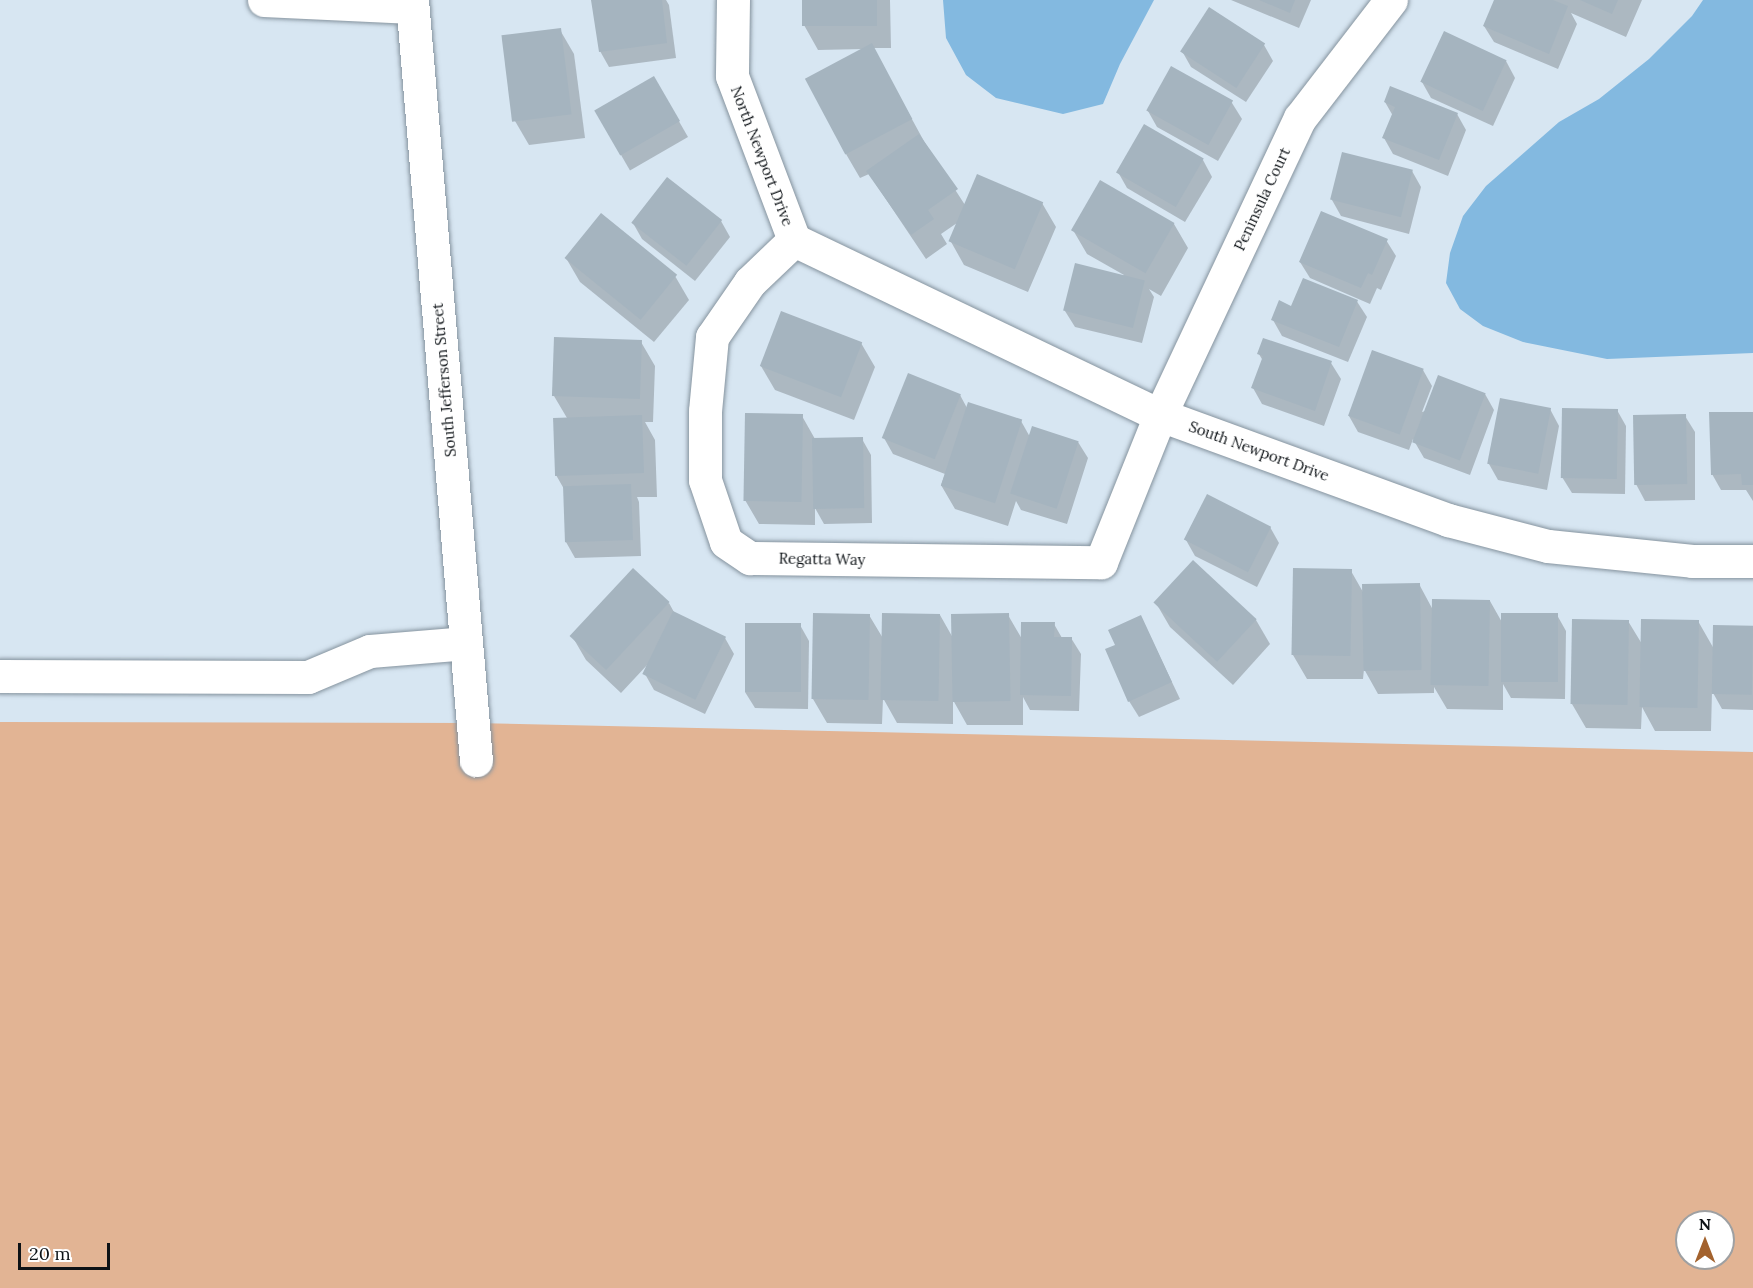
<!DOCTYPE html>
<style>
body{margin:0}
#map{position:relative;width:1753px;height:1288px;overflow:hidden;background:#d7e6f2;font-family:Lora,serif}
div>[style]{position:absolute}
.green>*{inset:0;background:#e2b494}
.water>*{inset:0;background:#83b9e0}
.shadow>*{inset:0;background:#0003;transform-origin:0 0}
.building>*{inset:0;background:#a5b4bf;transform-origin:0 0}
.roads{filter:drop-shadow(0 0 2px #85939e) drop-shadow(0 0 2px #85939e)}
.minor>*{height:33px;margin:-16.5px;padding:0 16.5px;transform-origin:16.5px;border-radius:16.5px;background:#fff}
span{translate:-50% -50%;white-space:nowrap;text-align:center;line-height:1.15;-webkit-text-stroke:4.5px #fff;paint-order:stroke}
.street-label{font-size:15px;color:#0d1216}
.north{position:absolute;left:1675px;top:1210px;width:60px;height:60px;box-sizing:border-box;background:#fff;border:2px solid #9ea0a2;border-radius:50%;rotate:0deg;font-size:16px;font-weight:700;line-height:24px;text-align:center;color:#0d1216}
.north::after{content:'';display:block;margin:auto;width:21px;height:27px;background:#a3622d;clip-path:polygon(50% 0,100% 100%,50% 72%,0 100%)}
.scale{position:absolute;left:18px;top:1243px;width:92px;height:27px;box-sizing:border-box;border:3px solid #0d1216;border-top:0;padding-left:8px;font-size:18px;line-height:21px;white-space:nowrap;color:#0d1216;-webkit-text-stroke:4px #fff;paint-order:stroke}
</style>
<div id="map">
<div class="green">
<i style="clip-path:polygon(evenodd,0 722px,473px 723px,1753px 752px,1753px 1288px,0 1288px,0 722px,1687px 1222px,1723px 1222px,1723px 1258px,1687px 1258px,1687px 1222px)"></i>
</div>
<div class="water">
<i style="clip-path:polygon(943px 0,1154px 0,1120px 64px,1103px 104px,1063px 114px,996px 98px,966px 75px,946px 38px)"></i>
<i style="clip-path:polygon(1703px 0,1753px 0,1753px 353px,1607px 359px,1523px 342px,1483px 326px,1460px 309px,1446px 283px,1450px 253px,1463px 216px,1486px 186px,1559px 122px,1599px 99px,1649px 59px,1692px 16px)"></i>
</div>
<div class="shadow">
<i style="clip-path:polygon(593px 0,666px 0,669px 5px,676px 58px,609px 67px,600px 51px)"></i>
<i style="clip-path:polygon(803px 0,890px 0,891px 48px,873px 48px,925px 143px,965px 205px,1042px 203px,1056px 227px,1028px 292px,964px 265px,950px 240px,957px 223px,941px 234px,947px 244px,926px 259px,869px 174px,860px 178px,846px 154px,864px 49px,818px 50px,804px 25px)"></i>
<i style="clip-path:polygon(1231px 0,1311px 0,1299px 28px)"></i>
<i style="clip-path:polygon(1495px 0,1642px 0,1626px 37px,1571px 13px,1577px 24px,1558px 69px,1494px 42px,1484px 26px)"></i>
<i style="clip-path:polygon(560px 30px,574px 54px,585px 138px,529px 145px,515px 121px)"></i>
<i style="clip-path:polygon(1264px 45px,1273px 61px,1246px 102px,1191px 67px,1182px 51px)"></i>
<i style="clip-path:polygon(1506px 61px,1515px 78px,1493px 126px,1431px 98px,1422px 82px)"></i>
<i style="clip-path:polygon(1172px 68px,1232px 103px,1242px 119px,1218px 161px,1157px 127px,1148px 111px)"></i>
<i style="left:654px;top:78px;width:68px;height:67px;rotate:60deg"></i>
<i style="clip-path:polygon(1385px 102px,1457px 114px,1466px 130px,1448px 176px,1393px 154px,1384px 138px,1393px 116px)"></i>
<i style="clip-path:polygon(1203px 160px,1212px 177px,1185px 222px,1127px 188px,1118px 172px)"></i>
<i style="clip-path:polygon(1412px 171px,1421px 187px,1409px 234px,1341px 216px,1332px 200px)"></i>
<i style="clip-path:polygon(721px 221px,730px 237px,695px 281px,642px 239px,633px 223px)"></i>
<i style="clip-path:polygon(1174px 224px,1188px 248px,1161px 296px,1149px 289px,1154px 297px,1142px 343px,1075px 327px,1065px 311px,1124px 275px,1087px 254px,1073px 230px)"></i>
<i style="clip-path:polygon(1386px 240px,1396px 256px,1381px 290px,1377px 288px,1370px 304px,1310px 278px,1300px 262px)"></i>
<i style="clip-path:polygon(566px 258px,675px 276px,689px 300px,654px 342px,580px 282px)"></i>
<i style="clip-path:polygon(1356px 300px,1367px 317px,1348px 362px,1282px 336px,1273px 320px,1292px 308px)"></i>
<i style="clip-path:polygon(641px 342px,655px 366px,653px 422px,645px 422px,655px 440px,657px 497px,637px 497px,639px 502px,641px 556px,575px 558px,566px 542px,564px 489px,556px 475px,567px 418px,554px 396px)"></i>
<i style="clip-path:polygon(861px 343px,875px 367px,854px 420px,775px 390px,761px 366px)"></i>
<i style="clip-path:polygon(1259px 354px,1331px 363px,1341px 379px,1324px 426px,1262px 404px,1253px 388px,1263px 361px)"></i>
<i style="clip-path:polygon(1423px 370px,1432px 386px,1422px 412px,1485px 394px,1494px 410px,1470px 475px,1424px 458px,1413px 439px,1409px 450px,1358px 432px,1349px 416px)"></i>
<i style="clip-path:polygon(960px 395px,967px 408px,1021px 421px,1030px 437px,1078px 442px,1088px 458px,1067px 524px,1021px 510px,1016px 501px,1008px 526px,955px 509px,941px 485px,945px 474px,893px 454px,884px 438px)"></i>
<i style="clip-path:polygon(1550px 409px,1559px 426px,1547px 490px,1498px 480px,1489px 464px)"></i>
<i style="clip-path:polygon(1617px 410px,1626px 426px,1625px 494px,1572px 493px,1562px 477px)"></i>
<i style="clip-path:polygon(1753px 413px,1753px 501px,1746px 490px,1721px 490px,1712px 474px)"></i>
<i style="clip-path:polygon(802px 416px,815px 439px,862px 439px,871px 455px,872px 523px,824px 524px,815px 508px,815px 525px,759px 524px,745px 500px)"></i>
<i style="clip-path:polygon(1685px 416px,1695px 432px,1695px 500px,1645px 501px,1636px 484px)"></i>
<i style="clip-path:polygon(1270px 527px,1279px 543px,1257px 587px,1195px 556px,1186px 540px)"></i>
<i style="clip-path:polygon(1351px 571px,1363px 592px,1419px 584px,1433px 610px,1490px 601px,1503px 624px,1557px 615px,1566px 631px,1565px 699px,1511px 698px,1503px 684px,1503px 710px,1447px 709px,1434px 687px,1434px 693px,1378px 694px,1364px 669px,1363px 679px,1307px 679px,1293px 655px)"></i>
<i style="clip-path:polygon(669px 603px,675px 614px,725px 638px,734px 654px,705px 714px,654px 690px,645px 674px,649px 663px,621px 693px,586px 660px,572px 636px)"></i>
<i style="clip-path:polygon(1156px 603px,1256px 620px,1270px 644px,1233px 685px,1170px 627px)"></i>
<i style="clip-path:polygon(869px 615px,884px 640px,940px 615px,953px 638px,1008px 615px,1022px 639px,1054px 624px,1062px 638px,1071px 638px,1081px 654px,1079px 711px,1030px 710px,1023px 697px,1023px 725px,967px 725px,953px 700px,953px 724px,897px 723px,883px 698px,882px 724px,827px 723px,813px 699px)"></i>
<i style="clip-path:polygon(1141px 617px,1180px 699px,1139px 717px,1129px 701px,1117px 645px)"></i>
<i style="clip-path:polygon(1628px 621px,1642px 644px,1698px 621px,1714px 649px,1753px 628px,1753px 710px,1722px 709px,1712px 691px,1711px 731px,1655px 731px,1642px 707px,1641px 729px,1586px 728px,1572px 704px)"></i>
<i style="clip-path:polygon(800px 625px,809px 641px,808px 709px,755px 708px,745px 692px)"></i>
</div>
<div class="building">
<i style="clip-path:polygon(591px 0,662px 0,667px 43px,599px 52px)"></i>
<i style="left:802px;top:0;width:75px;height:26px"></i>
<i style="clip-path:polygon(1259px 0,1295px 0,1290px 13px)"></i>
<i style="clip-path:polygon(1494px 0,1553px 0,1568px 6px,1549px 54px,1483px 26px)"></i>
<i style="clip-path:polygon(1580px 0,1618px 0,1612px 14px)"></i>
<i style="left:1209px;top:7px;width:67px;height:53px;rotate:33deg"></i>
<i style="left:561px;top:28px;width:87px;height:60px;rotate:83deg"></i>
<i style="left:1444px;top:31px;width:69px;height:56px;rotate:25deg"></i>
<i style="left:872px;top:43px;width:86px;height:76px;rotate:62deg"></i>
<i style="left:1171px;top:66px;width:71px;height:51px;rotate:29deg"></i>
<i style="left:654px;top:76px;width:52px;height:69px;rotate:60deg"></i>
<i style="clip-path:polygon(1390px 86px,1458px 113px,1439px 160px,1382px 138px,1395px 107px,1384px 102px)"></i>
<i style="left:1144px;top:124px;width:69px;height:56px;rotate:30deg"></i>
<i style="clip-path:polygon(919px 134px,958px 189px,928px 210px,934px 219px,911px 235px,866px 171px)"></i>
<i style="left:1342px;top:152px;width:73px;height:49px;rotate:14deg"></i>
<i style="left:977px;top:174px;width:72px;height:73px;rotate:23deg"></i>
<i style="left:667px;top:177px;width:70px;height:58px;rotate:38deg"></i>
<i style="left:1100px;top:180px;width:86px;height:58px;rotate:30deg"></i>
<i style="clip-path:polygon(1321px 211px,1388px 239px,1372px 275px,1368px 273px,1361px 288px,1299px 262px)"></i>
<i style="left:601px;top:213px;width:98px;height:58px;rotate:39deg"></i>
<i style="left:1075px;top:263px;width:72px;height:49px;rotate:14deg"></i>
<i style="clip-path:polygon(1303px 278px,1358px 300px,1339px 347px,1271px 320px,1279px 300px,1291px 306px)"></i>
<i style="left:781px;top:311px;width:87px;height:59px;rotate:21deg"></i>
<i style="left:554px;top:337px;width:88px;height:59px;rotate:2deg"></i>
<i style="clip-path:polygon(1263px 338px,1332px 361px,1315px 411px,1251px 388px,1263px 356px,1257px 354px)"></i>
<i style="left:1372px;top:350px;width:55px;height:70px;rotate:20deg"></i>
<i style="left:908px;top:373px;width:57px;height:70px;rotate:22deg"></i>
<i style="left:1438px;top:375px;width:51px;height:72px;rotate:21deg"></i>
<i style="left:1500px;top:398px;width:52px;height:67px;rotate:11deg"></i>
<i style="left:968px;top:402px;width:57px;height:88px;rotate:18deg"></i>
<i style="left:1562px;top:408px;width:56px;height:70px;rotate:1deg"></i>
<i style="clip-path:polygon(1709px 412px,1753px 412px,1753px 485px,1742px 485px,1741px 474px,1711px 475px)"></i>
<i style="left:745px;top:413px;width:58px;height:88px;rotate:1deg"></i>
<i style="left:1686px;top:414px;width:70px;height:53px;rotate:89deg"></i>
<i style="left:642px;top:415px;width:58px;height:89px;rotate:88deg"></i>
<i style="left:1032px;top:426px;width:49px;height:71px;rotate:18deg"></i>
<i style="left:863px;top:437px;width:71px;height:51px;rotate:89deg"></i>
<i style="left:631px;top:484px;width:56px;height:68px;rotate:88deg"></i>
<i style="left:1207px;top:494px;width:72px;height:51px;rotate:27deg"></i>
<i style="left:1193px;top:560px;width:87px;height:58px;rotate:43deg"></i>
<i style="left:633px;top:568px;width:50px;height:93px;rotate:43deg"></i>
<i style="left:1293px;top:568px;width:59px;height:87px;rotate:1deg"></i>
<i style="left:1420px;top:583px;width:87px;height:58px;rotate:89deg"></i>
<i style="left:1432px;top:599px;width:58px;height:86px;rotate:1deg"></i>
<i style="left:673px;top:611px;width:59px;height:70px;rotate:26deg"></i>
<i style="left:813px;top:613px;width:57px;height:86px;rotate:1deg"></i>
<i style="left:882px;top:613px;width:58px;height:87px;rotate:1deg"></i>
<i style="left:1009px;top:613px;width:88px;height:58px;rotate:89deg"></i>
<i style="left:1501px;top:613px;width:57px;height:69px"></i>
<i style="clip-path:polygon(1141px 615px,1172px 682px,1128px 702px,1105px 649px,1115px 645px,1108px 630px)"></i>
<i style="left:1572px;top:619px;width:57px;height:85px;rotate:1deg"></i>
<i style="left:1641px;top:619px;width:58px;height:88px;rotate:1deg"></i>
<i style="clip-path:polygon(1021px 622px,1055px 622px,1054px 637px,1072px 637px,1071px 696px,1020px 695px)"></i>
<i style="left:745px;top:623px;width:56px;height:69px"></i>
<i style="left:1713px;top:625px;width:40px;height:69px;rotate:1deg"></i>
</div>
<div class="roads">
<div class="minor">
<i style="left:264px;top:0;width:148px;rotate:2.7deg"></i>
<i style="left:412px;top:0;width:763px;rotate:85.19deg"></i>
<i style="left:733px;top:0;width:76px;rotate:90.8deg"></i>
<i style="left:732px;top:76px;width:175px;rotate:69.3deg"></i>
<i style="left:794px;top:240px;width:61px;rotate:136.3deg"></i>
<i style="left:750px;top:282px;width:67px;rotate:124.6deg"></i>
<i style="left:712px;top:337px;width:74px;rotate:95.4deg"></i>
<i style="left:705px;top:411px;width:69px;rotate:90deg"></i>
<i style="left:705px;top:480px;width:65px;rotate:71.3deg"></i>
<i style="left:726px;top:542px;width:29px;rotate:34deg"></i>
<i style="left:750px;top:558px;width:351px;rotate:0.7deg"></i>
<i style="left:1101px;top:562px;width:158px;rotate:-68.1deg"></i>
<i style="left:1160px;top:415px;width:328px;rotate:-64.8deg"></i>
<i style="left:1300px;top:118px;width:149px;rotate:-52.4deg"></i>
<i style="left:794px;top:240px;width:406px;rotate:25.6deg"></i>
<i style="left:1160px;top:415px;width:307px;rotate:20deg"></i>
<i style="left:1448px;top:520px;width:103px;rotate:14.6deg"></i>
<i style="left:1548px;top:546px;width:145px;rotate:5.9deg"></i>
<i style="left:1692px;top:561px;width:61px"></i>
<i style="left:0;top:676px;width:308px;rotate:0.2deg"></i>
<i style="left:308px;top:677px;width:67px;rotate:-22.8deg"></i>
<i style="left:370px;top:651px;width:85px;rotate:-4.7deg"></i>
</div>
</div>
<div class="street-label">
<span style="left:762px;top:156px;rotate:69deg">North Newport Drive</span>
<span style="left:1262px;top:199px;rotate:-65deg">Peninsula Court</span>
<span style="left:444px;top:380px;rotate:-95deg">South Jefferson Street</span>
<span style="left:1259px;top:451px;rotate:20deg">South Newport Drive</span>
<span style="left:822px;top:559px;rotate:1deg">Regatta Way</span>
</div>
<div class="north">N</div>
<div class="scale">20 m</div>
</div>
